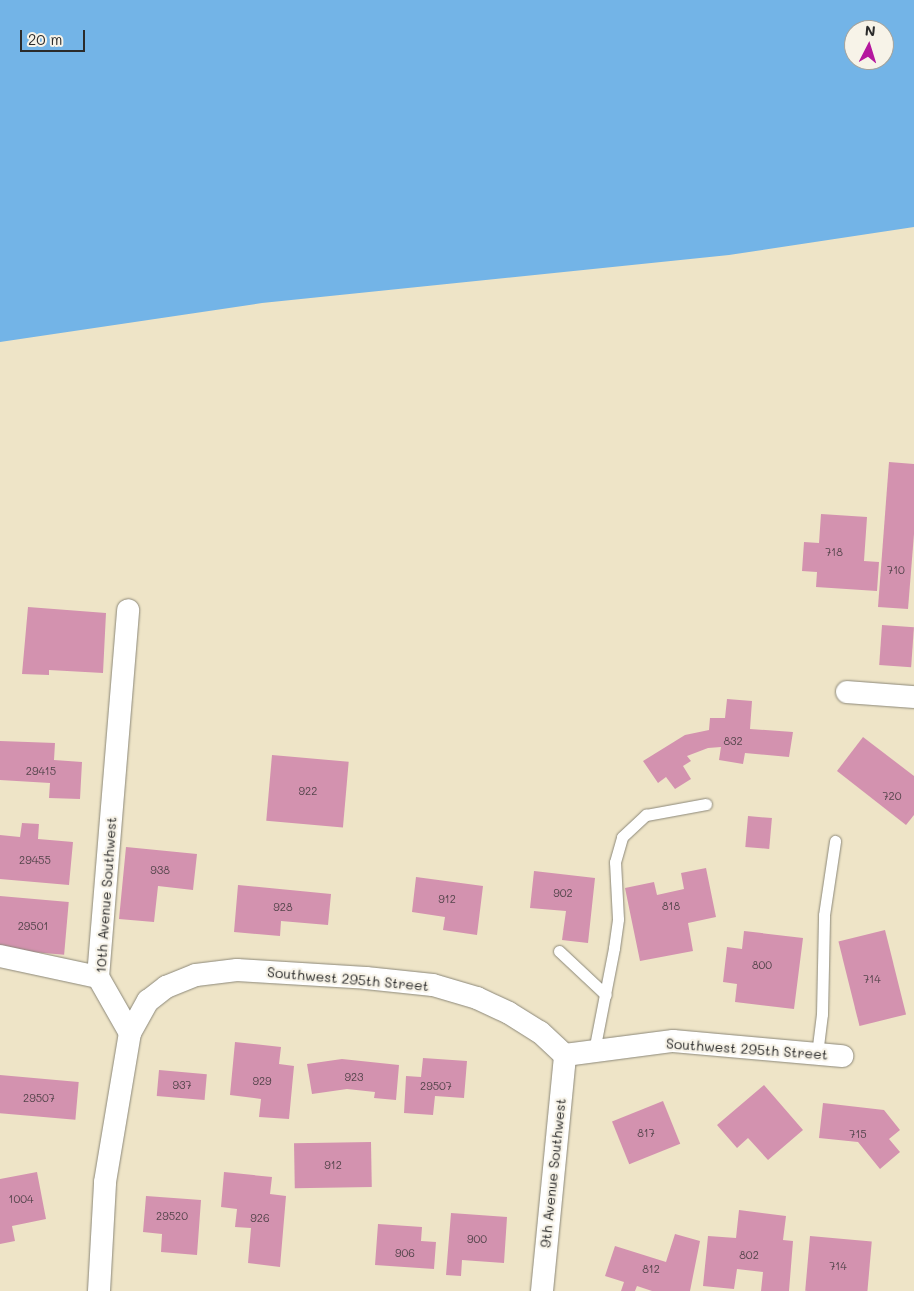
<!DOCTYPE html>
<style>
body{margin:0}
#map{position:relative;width:914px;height:1291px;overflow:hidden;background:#eee4c7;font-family:Mali,sans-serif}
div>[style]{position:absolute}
.water>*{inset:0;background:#73b4e7}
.building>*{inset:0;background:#d392af;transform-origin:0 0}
.roads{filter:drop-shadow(0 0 1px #8c8879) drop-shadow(0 0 1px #8c8879)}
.lane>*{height:11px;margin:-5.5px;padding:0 5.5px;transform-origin:5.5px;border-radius:5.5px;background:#fff}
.street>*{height:22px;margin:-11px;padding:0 11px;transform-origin:11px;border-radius:11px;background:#fff}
span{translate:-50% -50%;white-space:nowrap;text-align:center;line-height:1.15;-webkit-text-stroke:4.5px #f7f3e8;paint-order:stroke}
.number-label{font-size:11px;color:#55454c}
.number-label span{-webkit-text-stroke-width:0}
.street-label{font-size:14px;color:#2b2b2b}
.north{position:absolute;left:844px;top:20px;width:50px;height:50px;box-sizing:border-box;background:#f7f3e8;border:1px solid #a5a39c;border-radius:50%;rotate:5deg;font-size:14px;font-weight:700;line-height:20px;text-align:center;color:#2b2b2b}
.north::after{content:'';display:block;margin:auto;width:18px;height:22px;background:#b5179e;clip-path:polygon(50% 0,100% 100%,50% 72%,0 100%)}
.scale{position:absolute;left:20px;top:30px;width:65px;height:22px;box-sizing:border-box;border:2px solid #2b2b2b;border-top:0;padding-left:6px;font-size:15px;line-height:18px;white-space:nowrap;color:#2b2b2b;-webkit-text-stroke:4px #f7f3e8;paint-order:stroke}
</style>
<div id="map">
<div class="water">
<i style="clip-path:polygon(evenodd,0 0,914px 0,914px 227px,729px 255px,262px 303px,0 342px,0 0,854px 30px,884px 30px,884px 60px,854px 60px,854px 30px)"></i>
</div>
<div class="building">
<i style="clip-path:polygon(889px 462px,914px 464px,914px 534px,908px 609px,878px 607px)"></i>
<i style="clip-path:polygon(821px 514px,867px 517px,864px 561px,879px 562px,877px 591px,816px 587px,817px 572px,802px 571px,804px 542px,819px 543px)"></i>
<i style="clip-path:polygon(28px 607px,106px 613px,103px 673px,49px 670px,49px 675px,22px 674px)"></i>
<i style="left:882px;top:625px;width:32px;height:40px;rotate:4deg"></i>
<i style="clip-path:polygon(727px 699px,752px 701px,750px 729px,793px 732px,789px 757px,745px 753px,743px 764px,719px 760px,721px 747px,708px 748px,687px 756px,691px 761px,683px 766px,691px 779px,675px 789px,666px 777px,658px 783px,643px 761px,685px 735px,709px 730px,710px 718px,725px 718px)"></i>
<i style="clip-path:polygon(863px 737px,914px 776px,914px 815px,906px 825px,837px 771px)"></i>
<i style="clip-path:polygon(0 741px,55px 743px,54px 760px,82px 762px,80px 799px,49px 798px,50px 783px,0 780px)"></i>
<i style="left:272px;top:755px;width:77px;height:66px;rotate:5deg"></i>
<i style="left:748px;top:816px;width:24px;height:31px;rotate:5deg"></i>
<i style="clip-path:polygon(22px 823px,39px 824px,38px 839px,73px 842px,69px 885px,0 879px,0 835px,20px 837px)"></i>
<i style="clip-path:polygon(126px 847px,197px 854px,193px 890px,158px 886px,154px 922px,119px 919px)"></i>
<i style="clip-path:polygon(706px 868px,716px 917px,688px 923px,693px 951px,640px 961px,625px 888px,654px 882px,657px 895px,684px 889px,681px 873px)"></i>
<i style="clip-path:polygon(534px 871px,595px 878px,588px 943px,562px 940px,566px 911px,530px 908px)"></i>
<i style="clip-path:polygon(416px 877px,483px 886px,477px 935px,443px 930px,445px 917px,412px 912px)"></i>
<i style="clip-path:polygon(238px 885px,331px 894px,328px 925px,281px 921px,280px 936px,234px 932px)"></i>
<i style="left:0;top:896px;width:69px;height:53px;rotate:5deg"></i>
<i style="left:885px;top:930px;width:87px;height:48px;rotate:76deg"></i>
<i style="clip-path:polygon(744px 931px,803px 938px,794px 1009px,735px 1002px,737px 984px,723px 982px,727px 947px,742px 949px)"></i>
<i style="clip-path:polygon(235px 1042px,281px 1047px,279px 1064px,294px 1066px,289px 1119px,259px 1117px,261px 1099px,230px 1095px)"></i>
<i style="clip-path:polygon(423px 1058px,467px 1061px,464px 1098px,435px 1096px,433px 1115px,404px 1113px,406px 1076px,421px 1077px)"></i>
<i style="clip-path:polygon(342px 1059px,399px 1065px,396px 1100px,374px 1098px,375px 1092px,347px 1089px,312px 1094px,307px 1064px)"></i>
<i style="left:159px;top:1070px;width:48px;height:26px;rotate:5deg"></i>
<i style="left:0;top:1075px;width:79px;height:38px;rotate:5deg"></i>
<i style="clip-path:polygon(764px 1085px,803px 1130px,768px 1160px,748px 1138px,737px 1148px,717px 1125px)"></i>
<i style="left:663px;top:1101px;width:46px;height:55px;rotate:68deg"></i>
<i style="clip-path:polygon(823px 1103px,884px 1110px,900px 1130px,889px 1139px,900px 1152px,880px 1169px,858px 1142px,819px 1138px)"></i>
<i style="left:371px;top:1142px;width:45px;height:77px;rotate:89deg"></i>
<i style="clip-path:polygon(37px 1172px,46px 1219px,12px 1226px,15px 1241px,0 1244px,0 1179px)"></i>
<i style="clip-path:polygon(224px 1172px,272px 1177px,270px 1194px,286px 1196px,280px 1267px,248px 1263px,251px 1228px,235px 1227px,237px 1209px,221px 1207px)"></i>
<i style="clip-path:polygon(146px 1196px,201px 1200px,197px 1255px,161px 1252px,162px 1234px,143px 1232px)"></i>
<i style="clip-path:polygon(739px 1210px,786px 1216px,783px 1240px,793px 1241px,789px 1291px,761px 1291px,763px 1272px,737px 1269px,734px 1289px,703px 1286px,708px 1236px,736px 1238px)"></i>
<i style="clip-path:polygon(451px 1213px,507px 1217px,504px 1263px,462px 1260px,461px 1276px,446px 1275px)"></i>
<i style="clip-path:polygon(378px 1224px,422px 1227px,421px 1241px,436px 1242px,434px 1269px,375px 1265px)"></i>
<i style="clip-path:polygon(675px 1234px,700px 1241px,690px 1291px,652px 1291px,637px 1286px,635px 1291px,621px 1291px,624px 1282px,605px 1276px,615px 1246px,666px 1262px)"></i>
<i style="left:810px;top:1236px;width:62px;height:55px;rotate:5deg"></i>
</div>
<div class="roads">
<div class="lane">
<i style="left:559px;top:951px;width:64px;rotate:43.1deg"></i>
<i style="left:594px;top:1051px;width:105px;rotate:-79deg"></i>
<i style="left:614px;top:948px;width:29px;rotate:-82deg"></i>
<i style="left:618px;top:919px;width:57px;rotate:-93deg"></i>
<i style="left:615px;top:862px;width:26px;rotate:-74deg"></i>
<i style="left:622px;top:837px;width:33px;rotate:-43deg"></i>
<i style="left:646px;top:815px;width:61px;rotate:-10.4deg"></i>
<i style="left:817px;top:1054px;width:40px;rotate:-82.9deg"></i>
<i style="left:822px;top:1014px;width:99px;rotate:-88.8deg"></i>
<i style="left:824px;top:915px;width:75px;rotate:-81.5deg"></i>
</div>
<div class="street">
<i style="left:847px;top:692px;width:67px;rotate:4.3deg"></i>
<i style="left:0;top:956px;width:100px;rotate:12.1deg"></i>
<i style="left:130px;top:1033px;width:37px;rotate:-61deg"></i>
<i style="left:148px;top:1001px;width:23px;rotate:-38deg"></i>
<i style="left:166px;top:987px;width:32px;rotate:-22deg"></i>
<i style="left:196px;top:975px;width:41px;rotate:-7deg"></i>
<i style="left:237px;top:970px;width:129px;rotate:3.5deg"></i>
<i style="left:366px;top:978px;width:67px;rotate:6deg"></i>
<i style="left:433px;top:985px;width:46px;rotate:16.5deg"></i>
<i style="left:477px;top:998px;width:35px;rotate:25deg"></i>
<i style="left:509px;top:1013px;width:36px;rotate:32deg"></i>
<i style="left:540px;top:1032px;width:34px;rotate:43deg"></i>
<i style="left:565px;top:1055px;width:109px;rotate:-7.4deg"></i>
<i style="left:673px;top:1041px;width:170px;rotate:5.1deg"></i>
<i style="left:99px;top:1291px;width:109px;rotate:-86.8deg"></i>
<i style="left:105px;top:1182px;width:151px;rotate:-80.5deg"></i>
<i style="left:130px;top:1033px;width:64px;rotate:-119.7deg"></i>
<i style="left:98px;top:977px;width:368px;rotate:-85.3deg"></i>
<i style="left:542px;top:1291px;width:237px;rotate:-84.4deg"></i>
</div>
</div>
<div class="number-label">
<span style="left:834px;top:552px">718</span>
<span style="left:896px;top:570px">710</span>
<span style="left:733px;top:741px">832</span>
<span style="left:41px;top:771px">29415</span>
<span style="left:308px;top:791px">922</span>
<span style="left:892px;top:796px">720</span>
<span style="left:35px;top:860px">29455</span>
<span style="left:160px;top:870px">938</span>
<span style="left:563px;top:893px">902</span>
<span style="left:447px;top:899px">912</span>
<span style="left:671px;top:906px">818</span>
<span style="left:283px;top:907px">928</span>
<span style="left:33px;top:926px">29501</span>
<span style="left:762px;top:965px">800</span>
<span style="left:872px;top:979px">714</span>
<span style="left:354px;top:1077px">923</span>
<span style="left:262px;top:1081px">929</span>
<span style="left:182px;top:1085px">937</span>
<span style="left:436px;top:1086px">29507</span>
<span style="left:39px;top:1098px">29507</span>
<span style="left:646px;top:1133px">817</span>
<span style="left:858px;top:1134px">715</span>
<span style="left:333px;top:1165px">912</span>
<span style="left:21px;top:1199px">1004</span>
<span style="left:172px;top:1216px">29520</span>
<span style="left:260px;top:1218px">926</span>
<span style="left:477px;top:1239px">900</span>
<span style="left:405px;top:1253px">906</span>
<span style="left:749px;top:1255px">802</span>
<span style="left:838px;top:1266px">714</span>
<span style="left:651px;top:1269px">812</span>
</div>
<div class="street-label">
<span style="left:106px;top:895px;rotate:-86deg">10th Avenue Southwest</span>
<span style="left:348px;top:979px;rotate:5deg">Southwest 295th Street</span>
<span style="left:747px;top:1049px;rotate:4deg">Southwest 295th Street</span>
<span style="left:553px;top:1173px;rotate:-84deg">9th Avenue Southwest</span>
</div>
<div class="north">N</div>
<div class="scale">20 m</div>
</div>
